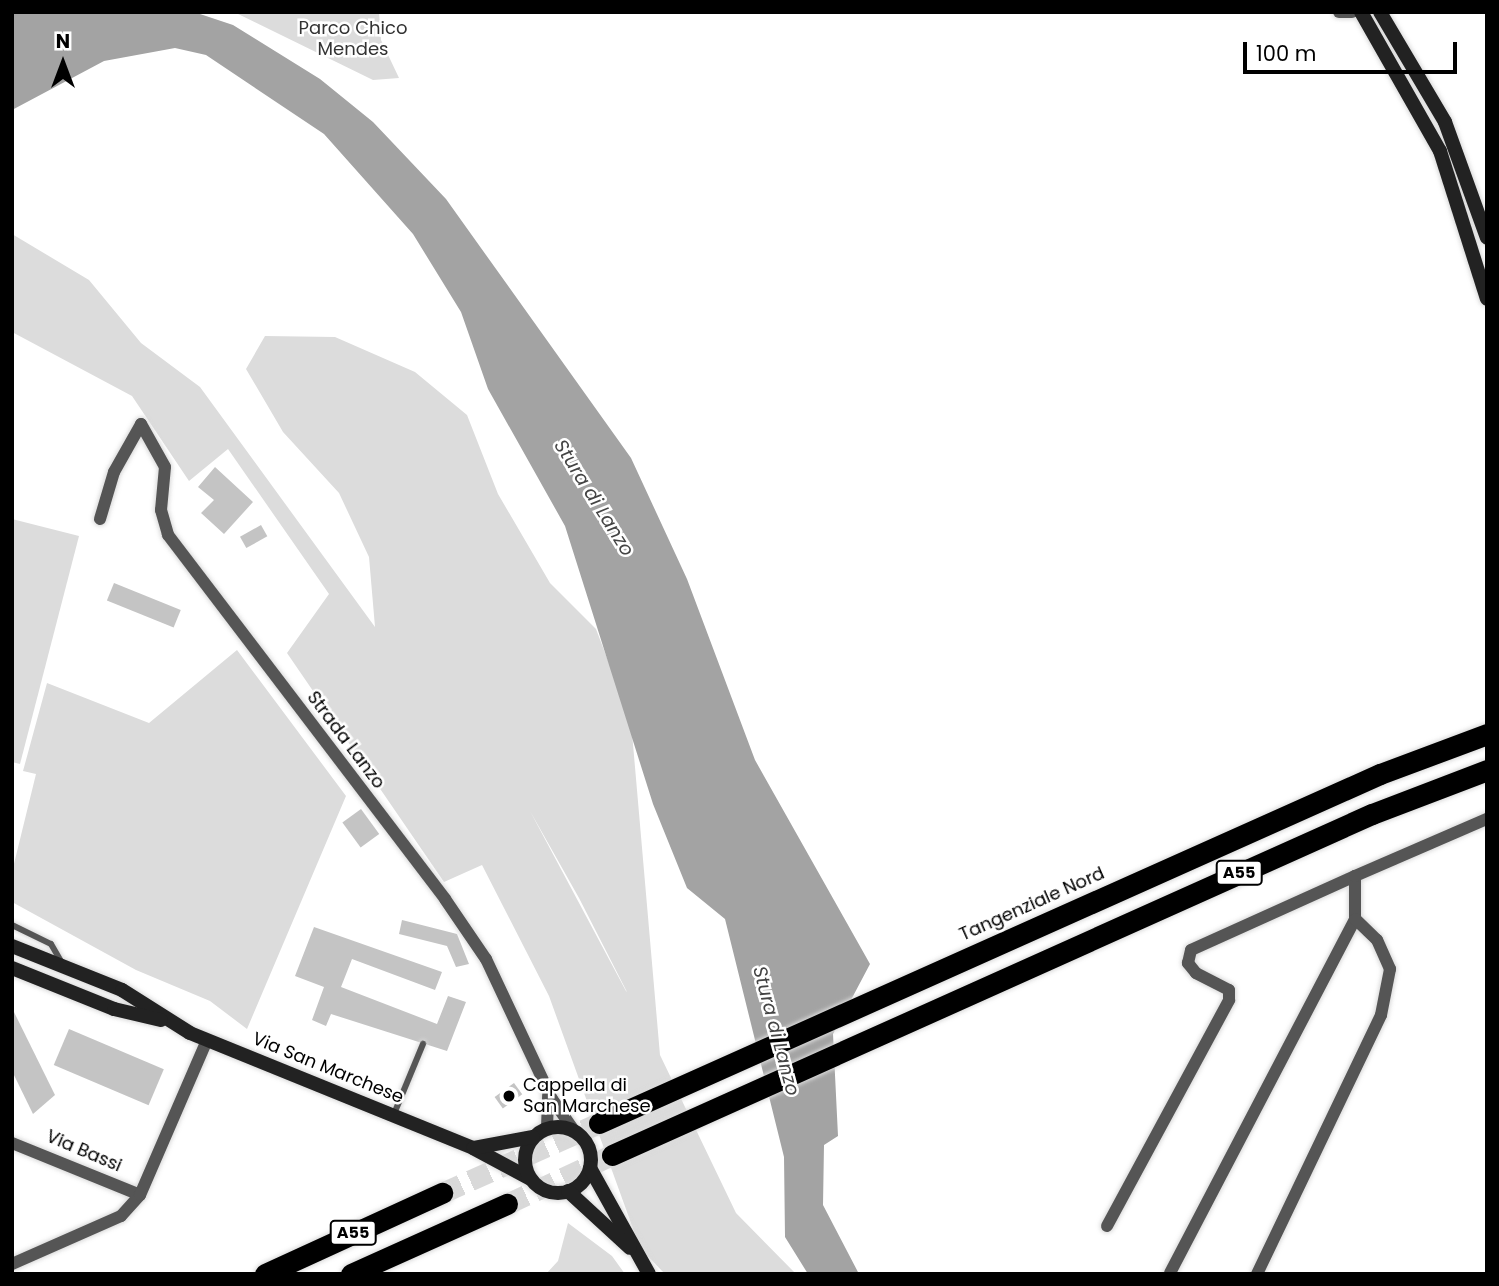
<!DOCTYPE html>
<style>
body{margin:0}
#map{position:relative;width:1499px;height:1286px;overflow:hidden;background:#fff;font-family:Poppins,sans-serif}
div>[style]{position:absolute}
.green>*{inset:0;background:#dcdcdc}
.water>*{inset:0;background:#a3a3a3}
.building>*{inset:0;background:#c4c4c4;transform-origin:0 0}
.highway-tunnel>*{height:21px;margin-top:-10.5px;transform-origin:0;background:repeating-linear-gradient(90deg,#d9d9d9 0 21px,transparent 0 31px)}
.roads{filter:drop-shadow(0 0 2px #dbdbdb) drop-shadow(0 0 2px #dbdbdb)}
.lane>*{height:6px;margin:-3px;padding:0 3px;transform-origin:3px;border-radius:3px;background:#555}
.street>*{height:12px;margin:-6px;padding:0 6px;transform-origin:6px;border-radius:6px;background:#555}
.secondary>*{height:14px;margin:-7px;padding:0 7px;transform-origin:7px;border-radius:7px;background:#222}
.secondary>.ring{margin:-7px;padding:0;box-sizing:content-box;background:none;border:14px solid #222;border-radius:50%}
.highway>*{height:21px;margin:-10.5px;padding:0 10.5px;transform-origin:10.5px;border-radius:10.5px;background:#000}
.dots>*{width:19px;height:19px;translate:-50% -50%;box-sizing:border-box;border:4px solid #fff;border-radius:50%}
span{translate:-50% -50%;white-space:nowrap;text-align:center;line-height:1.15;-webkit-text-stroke:5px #fff;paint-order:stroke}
.shield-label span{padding:2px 5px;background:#fff;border:2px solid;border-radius:5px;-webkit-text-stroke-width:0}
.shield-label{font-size:16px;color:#000;font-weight:700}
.park-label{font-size:18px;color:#333}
.street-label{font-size:18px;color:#000}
.poi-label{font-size:18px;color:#000}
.left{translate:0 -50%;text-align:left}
.water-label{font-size:19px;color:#444;font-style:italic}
.frame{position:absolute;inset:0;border:14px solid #000;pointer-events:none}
.north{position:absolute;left:28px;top:28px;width:70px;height:70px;-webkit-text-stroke:5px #fff;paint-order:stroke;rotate:0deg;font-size:19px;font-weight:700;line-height:28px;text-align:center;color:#000}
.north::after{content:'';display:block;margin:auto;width:24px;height:32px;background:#000;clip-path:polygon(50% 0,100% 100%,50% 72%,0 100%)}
.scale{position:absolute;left:1243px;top:42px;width:214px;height:32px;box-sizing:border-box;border:4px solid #000;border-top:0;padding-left:9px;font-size:21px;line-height:24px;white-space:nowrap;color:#000;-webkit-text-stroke:5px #fff;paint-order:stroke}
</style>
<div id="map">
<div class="green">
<i style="clip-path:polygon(234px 12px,379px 12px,381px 40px,399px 78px,373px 80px)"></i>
<i style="clip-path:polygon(evenodd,12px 234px,89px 280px,141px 343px,200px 387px,375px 627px,369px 557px,339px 493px,283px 432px,246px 369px,265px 336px,335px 337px,415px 372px,467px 415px,498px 494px,550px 583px,596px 629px,631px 721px,660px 1055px,736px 1213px,796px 1274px,665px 1274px,640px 1248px,549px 996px,482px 865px,444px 882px,287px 653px,329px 594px,228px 449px,189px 481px,132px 396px,12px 332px,12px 234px,530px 811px,579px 898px,627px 992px,626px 991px,530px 811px)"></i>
<i style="clip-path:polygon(12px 519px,79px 536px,20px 764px,12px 762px)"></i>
<i style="clip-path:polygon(237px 650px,346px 796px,247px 1029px,210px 1001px,136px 970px,12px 902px,12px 872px,36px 774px,23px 771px,47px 683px,149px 723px)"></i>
<i style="clip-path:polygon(568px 1223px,612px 1256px,625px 1274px,546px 1274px,558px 1261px)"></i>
</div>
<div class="water">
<i style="clip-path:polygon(12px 12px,194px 12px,233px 25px,320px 79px,373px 122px,446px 199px,631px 458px,687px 579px,755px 760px,870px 964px,833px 1034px,838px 1136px,824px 1145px,823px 1205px,859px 1274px,808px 1274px,785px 1237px,784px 1157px,725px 919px,687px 888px,653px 804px,565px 526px,488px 389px,461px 312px,413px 234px,324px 134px,206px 55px,175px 48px,104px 61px,12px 110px)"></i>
</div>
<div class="building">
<i style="clip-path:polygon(215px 467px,253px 502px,224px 534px,201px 513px,214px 500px,198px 487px)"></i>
<i style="left:261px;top:525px;width:13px;height:24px;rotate:61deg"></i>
<i style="left:114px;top:583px;width:72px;height:19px;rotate:22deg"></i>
<i style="left:361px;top:809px;width:31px;height:23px;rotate:54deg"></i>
<i style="clip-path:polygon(402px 920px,457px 934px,469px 964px,456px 967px,447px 946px,399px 934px)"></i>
<i style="clip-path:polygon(314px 927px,442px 972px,435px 990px,352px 959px,341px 987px,437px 1024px,448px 996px,466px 1002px,447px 1051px,331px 1014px,326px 1026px,312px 1020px,324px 987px,295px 976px)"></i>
<i style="clip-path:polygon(12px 1008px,55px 1095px,33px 1114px,12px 1071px)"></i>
<i style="left:69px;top:1029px;width:103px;height:39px;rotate:23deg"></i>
<i style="left:514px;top:1083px;width:14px;height:24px;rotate:54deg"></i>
</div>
<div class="highway-tunnel">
<i style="left:442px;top:1193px;width:172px;rotate:-24deg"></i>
<i style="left:507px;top:1204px;width:116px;rotate:-25deg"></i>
</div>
<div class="roads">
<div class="lane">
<i style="left:12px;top:925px;width:43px;rotate:26deg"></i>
<i style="left:51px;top:944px;width:22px;rotate:60deg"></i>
<i style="left:394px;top:1114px;width:76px;rotate:-67.5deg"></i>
</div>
<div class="street">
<i style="left:1339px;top:12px;width:13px"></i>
<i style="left:100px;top:519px;width:49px;rotate:-73.4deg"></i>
<i style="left:114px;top:472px;width:55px;rotate:-60.6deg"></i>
<i style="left:141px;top:424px;width:49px;rotate:60.8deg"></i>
<i style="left:165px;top:467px;width:43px;rotate:95.3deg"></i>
<i style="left:161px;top:510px;width:26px;rotate:74deg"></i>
<i style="left:168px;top:535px;width:457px;rotate:52.7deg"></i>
<i style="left:445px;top:899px;width:73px;rotate:55.7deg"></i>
<i style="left:486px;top:959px;width:155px;rotate:64.8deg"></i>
<i style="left:552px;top:1099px;width:38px;rotate:55deg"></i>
<i style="left:547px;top:1128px;width:33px;rotate:-88deg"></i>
<i style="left:12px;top:1143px;width:138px;rotate:22.1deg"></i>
<i style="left:1107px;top:1226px;width:257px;rotate:-61.6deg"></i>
<i style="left:1229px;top:1000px;width:10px;rotate:-90deg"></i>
<i style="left:1229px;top:990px;width:37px;rotate:-153deg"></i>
<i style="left:1196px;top:973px;width:13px;rotate:-129deg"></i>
<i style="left:1188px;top:963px;width:13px;rotate:-77deg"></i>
<i style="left:1191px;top:950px;width:180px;rotate:-24.3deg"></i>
<i style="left:12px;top:1264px;width:119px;rotate:-23.8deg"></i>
<i style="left:121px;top:1216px;width:28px;rotate:-48deg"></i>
<i style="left:140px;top:1195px;width:169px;rotate:-66.6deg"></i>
<i style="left:1170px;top:1273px;width:399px;rotate:-62.4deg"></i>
<i style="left:1355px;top:919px;width:43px;rotate:-90deg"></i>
<i style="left:1355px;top:876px;width:144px;rotate:-23.4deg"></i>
<i style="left:1257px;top:1274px;width:287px;rotate:-64.4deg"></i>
<i style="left:1381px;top:1015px;width:47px;rotate:-78.9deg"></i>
<i style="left:1390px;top:969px;width:32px;rotate:-114deg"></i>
<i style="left:1377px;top:940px;width:30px;rotate:-136deg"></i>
</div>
<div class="secondary">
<i style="left:1361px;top:12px;width:160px;rotate:60.4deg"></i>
<i style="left:1440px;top:151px;width:155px;rotate:72.4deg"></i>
<i style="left:1380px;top:12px;width:128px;rotate:59.4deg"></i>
<i style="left:1445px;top:122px;width:123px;rotate:70.1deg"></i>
<i style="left:12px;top:946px;width:118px;rotate:21.8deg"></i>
<i style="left:122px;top:990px;width:80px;rotate:32.3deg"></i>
<i style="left:190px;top:1033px;width:305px;rotate:22.1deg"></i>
<i style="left:473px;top:1148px;width:64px;rotate:28.2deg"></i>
<i style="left:12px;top:968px;width:110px;rotate:21.9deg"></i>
<i style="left:114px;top:1009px;width:48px;rotate:13.2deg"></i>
<i class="ring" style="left:525px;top:1127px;width:52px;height:52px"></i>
<i style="left:474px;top:1148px;width:60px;rotate:-10.6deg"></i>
<i style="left:590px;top:1168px;width:121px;rotate:60.9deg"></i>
<i style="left:568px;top:1191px;width:84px;rotate:42.6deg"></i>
</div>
<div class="highway">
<i style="left:599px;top:1123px;width:855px;rotate:-24.08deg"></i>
<i style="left:1380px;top:774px;width:114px;rotate:-20.5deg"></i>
<i style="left:612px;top:1155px;width:833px;rotate:-24.17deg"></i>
<i style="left:1372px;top:814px;width:123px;rotate:-20.9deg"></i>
<i style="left:265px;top:1274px;width:195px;rotate:-24.6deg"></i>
<i style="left:351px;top:1274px;width:171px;rotate:-24.2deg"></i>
</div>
</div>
<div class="dots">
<i style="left:509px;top:1096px;background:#000"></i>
</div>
<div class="shield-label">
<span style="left:1239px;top:873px">A55</span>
<span style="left:353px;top:1233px">A55</span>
</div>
<div class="park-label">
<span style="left:353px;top:39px">Parco Chico<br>Mendes</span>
</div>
<div class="street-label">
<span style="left:346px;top:740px;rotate:53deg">Strada Lanzo</span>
<span style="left:1032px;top:904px;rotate:-24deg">Tangenziale Nord</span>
<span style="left:328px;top:1068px;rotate:22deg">Via San Marchese</span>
<span style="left:84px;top:1151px;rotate:23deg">Via Bassi</span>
</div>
<div class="poi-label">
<span class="left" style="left:523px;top:1096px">Cappella di<br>San Marchese</span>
</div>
<div class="water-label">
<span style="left:594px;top:498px;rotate:58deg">Stura di Lanzo</span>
<span style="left:776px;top:1031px;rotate:75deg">Stura di Lanzo</span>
</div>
<div class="frame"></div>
<div class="north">N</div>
<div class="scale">100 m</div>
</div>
